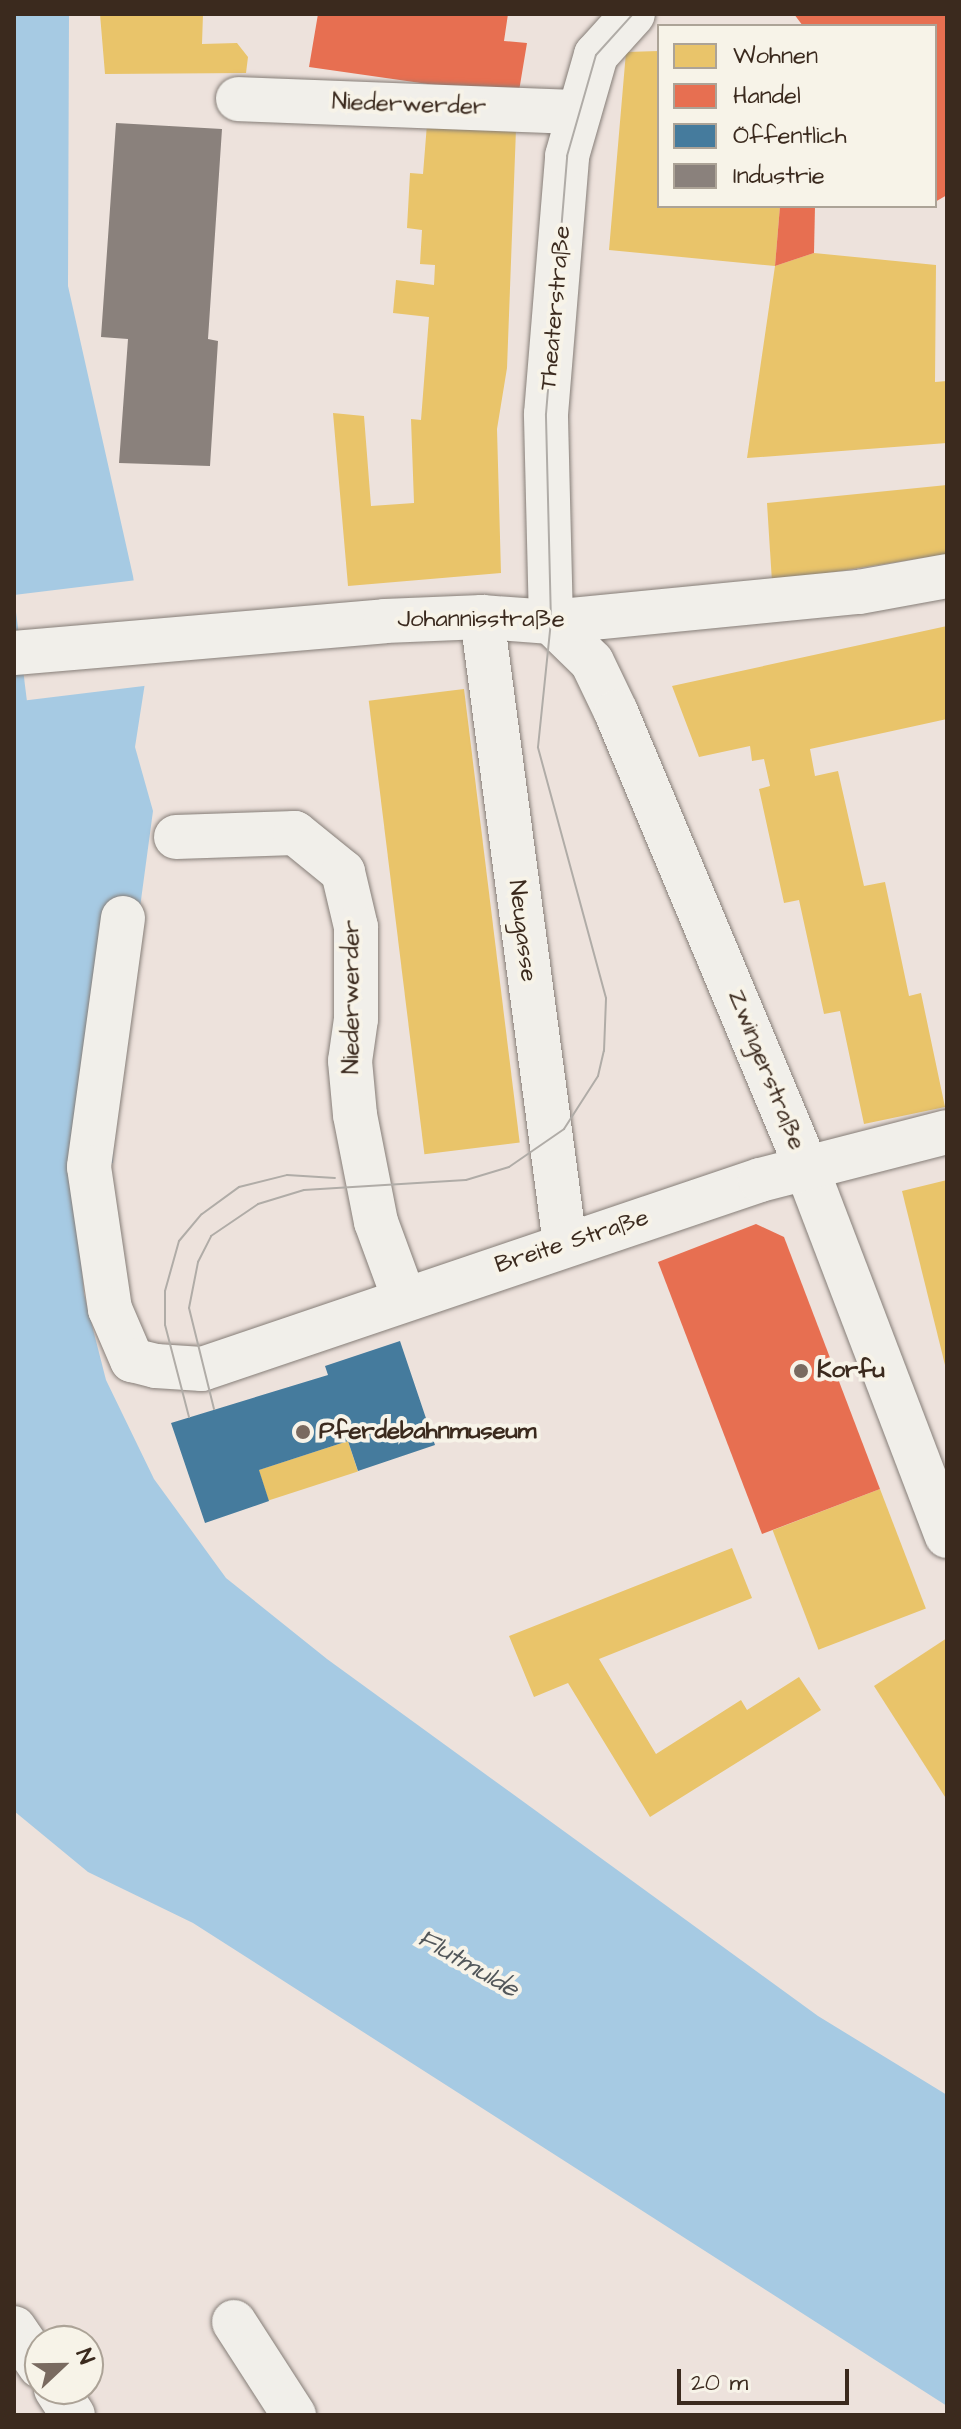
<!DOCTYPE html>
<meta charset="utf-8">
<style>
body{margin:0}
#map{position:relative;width:961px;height:2429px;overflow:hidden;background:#ede2dc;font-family:"Architects Daughter",sans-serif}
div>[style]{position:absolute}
.water>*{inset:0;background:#a6cae3}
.pier>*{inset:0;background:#ede2dc;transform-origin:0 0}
.homes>*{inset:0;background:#e9c46a;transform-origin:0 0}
.shops>*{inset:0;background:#e76f51}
.public>*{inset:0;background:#457b9d}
.industry>*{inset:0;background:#8a817c}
.roads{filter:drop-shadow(0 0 2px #867e78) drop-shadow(0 0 2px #867e78)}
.minor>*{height:44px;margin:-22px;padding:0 22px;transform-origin:22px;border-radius:22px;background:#f1efea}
.major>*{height:44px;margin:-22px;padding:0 22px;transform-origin:22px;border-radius:22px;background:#f1efea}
.tram>*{height:2px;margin:-1px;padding:0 1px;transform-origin:1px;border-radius:1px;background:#b0aca7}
.dots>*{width:22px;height:22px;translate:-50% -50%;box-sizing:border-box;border:4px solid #f7f3e8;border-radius:50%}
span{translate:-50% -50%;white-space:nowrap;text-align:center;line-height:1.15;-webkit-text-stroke:8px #f7f3e8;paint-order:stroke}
.street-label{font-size:24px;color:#3b2a1e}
.poi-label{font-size:24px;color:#3b2a1e;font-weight:700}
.left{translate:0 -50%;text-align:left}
.water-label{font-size:26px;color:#52575a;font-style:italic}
.frame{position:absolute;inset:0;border:16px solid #3b2a1e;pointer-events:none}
.legend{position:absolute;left:657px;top:24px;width:280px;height:184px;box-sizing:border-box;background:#f7f3e8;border:2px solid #aca397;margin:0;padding:10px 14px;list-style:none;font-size:24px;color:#3b2a1e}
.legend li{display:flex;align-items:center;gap:16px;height:40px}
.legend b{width:40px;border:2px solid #aca397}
.north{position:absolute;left:24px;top:2325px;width:80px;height:80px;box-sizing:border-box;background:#f7f3e8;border:2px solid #aca397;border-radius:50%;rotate:68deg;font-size:22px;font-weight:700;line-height:32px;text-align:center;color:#3b2a1e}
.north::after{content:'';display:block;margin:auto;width:28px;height:36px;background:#796a60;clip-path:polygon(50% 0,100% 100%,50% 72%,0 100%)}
.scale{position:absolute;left:677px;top:2369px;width:172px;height:36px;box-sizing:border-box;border:4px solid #3b2a1e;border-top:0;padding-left:10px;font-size:24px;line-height:28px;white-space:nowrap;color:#3b2a1e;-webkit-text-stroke:6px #f7f3e8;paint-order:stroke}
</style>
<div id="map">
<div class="water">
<i style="clip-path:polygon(14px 14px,69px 14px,68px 286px,133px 576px,147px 670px,135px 747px,153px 811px,115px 1093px,113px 1163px,74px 1169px,84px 1294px,106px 1380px,154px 1479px,226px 1578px,327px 1659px,818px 2016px,947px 2095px,947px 2406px,193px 1923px,88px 1872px,14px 1811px)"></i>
</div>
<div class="pier">
<i style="left:137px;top:580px;width:106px;height:124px;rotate:83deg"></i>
</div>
<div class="homes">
<i style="clip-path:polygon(100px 14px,203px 14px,202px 44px,237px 43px,248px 57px,246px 73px,105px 74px)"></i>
<i style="clip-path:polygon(659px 51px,659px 206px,780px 206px,775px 266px,609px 250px,626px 52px)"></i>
<i style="clip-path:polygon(427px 124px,516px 129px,507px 368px,497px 429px,501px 573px,348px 586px,333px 413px,364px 416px,371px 506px,414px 503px,411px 419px,421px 420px,429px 317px,393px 313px,396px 280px,434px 285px,435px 265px,420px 264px,422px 230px,407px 228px,410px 173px,423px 174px)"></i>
<i style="clip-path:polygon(814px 253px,936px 265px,935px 382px,947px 381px,947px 443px,747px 458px,775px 266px)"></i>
<i style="clip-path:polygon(947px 485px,947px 554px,772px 582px,767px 503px)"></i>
<i style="clip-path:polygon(947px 626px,947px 719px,810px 749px,815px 776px,838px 771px,864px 886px,885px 882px,909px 996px,921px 993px,945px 1107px,864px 1124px,840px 1011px,824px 1014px,799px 900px,784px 903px,759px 789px,770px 786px,764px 759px,752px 761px,750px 746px,699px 757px,672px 686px)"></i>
<i style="left:464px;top:689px;width:457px;height:96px;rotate:83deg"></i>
<i style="clip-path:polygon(947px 1180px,947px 1369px,946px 1369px,902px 1191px)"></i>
<i style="left:348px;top:1441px;width:32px;height:94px;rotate:72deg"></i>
<i style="left:880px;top:1489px;width:128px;height:115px;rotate:69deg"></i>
<i style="clip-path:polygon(732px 1548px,752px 1598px,599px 1659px,656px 1754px,741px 1700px,747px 1710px,799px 1677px,821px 1710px,650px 1817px,568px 1683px,534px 1697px,509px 1636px)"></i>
<i style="clip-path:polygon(947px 1638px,947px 1800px,874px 1686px)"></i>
</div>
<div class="shops">
<i style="clip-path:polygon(318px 14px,508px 14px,504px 41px,527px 43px,518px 97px,309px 67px)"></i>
<i style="clip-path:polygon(794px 14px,947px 14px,947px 195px,935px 202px,935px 26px,803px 26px)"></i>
<i style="clip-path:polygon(780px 206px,815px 206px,814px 253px,775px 266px)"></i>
<i style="clip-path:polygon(756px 1224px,784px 1237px,880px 1489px,762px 1534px,658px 1262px)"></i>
</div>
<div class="public">
<i style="clip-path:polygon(400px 1341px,435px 1445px,358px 1471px,348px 1441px,259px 1470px,269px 1501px,205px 1523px,171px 1423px,328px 1375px,325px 1366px)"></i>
</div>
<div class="industry">
<i style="clip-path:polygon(116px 123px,222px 129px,208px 339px,218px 341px,210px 466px,119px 463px,128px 339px,101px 337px)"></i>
</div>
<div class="roads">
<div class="minor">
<i style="left:238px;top:99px;width:341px;rotate:2.2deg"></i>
<i style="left:482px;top:617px;width:632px;rotate:82.46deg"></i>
<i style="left:551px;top:622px;width:57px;rotate:44.3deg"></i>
<i style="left:592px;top:662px;width:55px;rotate:64.4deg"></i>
<i style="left:616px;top:712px;width:493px;rotate:67.3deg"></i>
<i style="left:806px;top:1167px;width:395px;rotate:69.1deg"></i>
<i style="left:551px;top:622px;width:208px;rotate:-91.4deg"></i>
<i style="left:546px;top:414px;width:259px;rotate:-85.3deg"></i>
<i style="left:567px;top:156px;width:105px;rotate:-74deg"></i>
<i style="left:596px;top:55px;width:55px;rotate:-47.9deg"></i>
<i style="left:14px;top:653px;width:372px;rotate:-4.9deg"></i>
<i style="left:385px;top:621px;width:97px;rotate:-2.4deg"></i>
<i style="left:482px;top:617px;width:69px;rotate:4.1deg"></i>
<i style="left:551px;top:622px;width:309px;rotate:-5.6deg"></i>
<i style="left:859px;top:592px;width:89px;rotate:-10.3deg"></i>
<i style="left:176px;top:837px;width:119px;rotate:-1.9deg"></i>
<i style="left:295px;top:833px;width:62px;rotate:39.1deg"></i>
<i style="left:343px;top:872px;width:57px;rotate:76.7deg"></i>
<i style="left:356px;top:927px;width:92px;rotate:90deg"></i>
<i style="left:356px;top:1019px;width:42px;rotate:98.1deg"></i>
<i style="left:350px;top:1061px;width:54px;rotate:84.7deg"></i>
<i style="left:355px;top:1115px;width:109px;rotate:78.9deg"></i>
<i style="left:376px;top:1222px;width:81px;rotate:69.8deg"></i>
<i style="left:123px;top:918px;width:251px;rotate:97.8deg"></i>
<i style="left:89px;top:1167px;width:144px;rotate:81.6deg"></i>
<i style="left:110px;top:1309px;width:56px;rotate:66.7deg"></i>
<i style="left:132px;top:1360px;width:25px;rotate:14deg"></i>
<i style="left:156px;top:1366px;width:46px;rotate:3.7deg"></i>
<i style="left:202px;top:1369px;width:589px;rotate:-18.71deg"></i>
<i style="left:760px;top:1180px;width:193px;rotate:-14.4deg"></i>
<i style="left:234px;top:2322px;width:111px;rotate:57.2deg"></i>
</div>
<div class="major">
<i style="left:14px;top:2328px;width:46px;rotate:55.6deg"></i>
<i style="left:56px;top:2389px;width:31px;rotate:57deg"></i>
</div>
</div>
<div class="tram">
<i style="left:214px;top:1409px;width:104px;rotate:-103.9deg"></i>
<i style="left:189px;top:1308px;width:47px;rotate:-78.9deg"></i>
<i style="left:198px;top:1262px;width:29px;rotate:-63deg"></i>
<i style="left:211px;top:1236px;width:57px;rotate:-34.2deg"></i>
<i style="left:258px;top:1204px;width:48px;rotate:-16.9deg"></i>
<i style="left:304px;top:1190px;width:162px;rotate:-3.5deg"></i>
<i style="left:466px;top:1180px;width:45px;rotate:-16.8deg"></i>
<i style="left:509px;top:1167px;width:67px;rotate:-34.6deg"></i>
<i style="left:564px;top:1129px;width:63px;rotate:-57.3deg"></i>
<i style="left:598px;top:1076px;width:26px;rotate:-77deg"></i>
<i style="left:604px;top:1051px;width:53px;rotate:-87.8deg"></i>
<i style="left:606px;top:998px;width:260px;rotate:-105.2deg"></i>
<i style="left:538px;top:747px;width:126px;rotate:-84.1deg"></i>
<i style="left:551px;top:622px;width:208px;rotate:-91.4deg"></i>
<i style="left:546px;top:414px;width:259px;rotate:-85.3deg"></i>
<i style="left:567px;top:156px;width:105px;rotate:-74deg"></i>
<i style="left:596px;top:55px;width:55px;rotate:-47.9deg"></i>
<i style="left:189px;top:1417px;width:95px;rotate:-104.6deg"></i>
<i style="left:165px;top:1325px;width:34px;rotate:-90deg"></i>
<i style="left:165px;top:1291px;width:52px;rotate:-74.4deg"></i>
<i style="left:179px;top:1241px;width:35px;rotate:-50deg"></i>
<i style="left:202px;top:1214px;width:46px;rotate:-36.1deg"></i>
<i style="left:239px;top:1187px;width:49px;rotate:-14deg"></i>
<i style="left:287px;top:1175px;width:48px;rotate:3.6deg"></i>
</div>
<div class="dots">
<i style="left:801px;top:1371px;background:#796a60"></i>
<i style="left:303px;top:1432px;background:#796a60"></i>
</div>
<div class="street-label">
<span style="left:409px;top:105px;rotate:2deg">Niederwerder</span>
<span style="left:556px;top:308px;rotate:-85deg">Theaterstraße</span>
<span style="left:481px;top:620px">Johannisstraße</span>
<span style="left:522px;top:931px;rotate:83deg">Neugasse</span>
<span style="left:352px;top:997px;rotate:-90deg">Niederwerder</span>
<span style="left:766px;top:1070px;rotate:68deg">Zwingerstraße</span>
<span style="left:572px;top:1242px;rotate:-18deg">Breite Straße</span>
</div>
<div class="poi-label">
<span class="left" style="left:817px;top:1371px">Korfu</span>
<span class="left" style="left:319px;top:1432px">Pferdebahnmuseum</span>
</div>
<div class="water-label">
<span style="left:468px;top:1964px;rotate:30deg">Flutmulde</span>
</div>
<div class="frame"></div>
<ul class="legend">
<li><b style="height:22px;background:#e9c46a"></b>Wohnen</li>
<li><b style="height:22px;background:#e76f51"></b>Handel</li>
<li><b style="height:22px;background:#457b9d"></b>Öffentlich</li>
<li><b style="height:22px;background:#8a817c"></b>Industrie</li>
</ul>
<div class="north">N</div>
<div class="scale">20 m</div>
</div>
